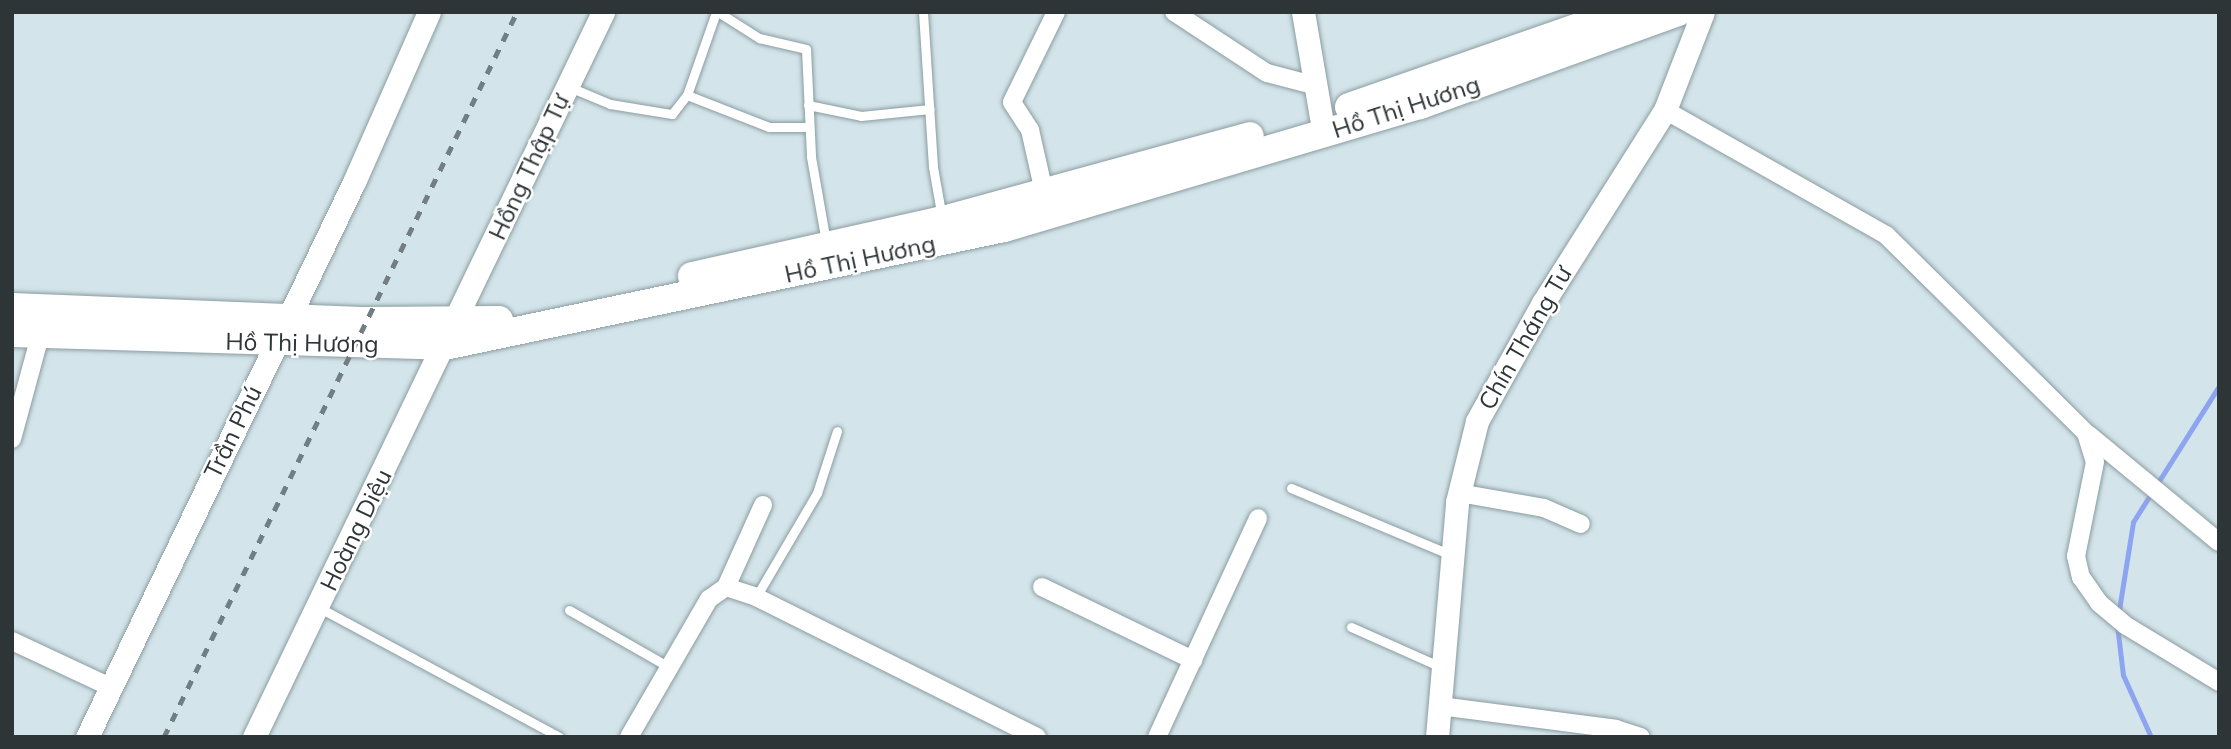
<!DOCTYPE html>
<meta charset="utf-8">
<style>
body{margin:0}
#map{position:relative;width:2231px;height:749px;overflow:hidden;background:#d3e5ea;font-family:Mulish,sans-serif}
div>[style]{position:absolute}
.stream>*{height:5px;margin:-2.5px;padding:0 2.5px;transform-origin:2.5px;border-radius:2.5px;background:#8da4f0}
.roads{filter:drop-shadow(0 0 2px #8b9ca1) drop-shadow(0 0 2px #8b9ca1)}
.service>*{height:9px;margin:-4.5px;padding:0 4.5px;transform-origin:4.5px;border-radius:4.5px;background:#fff}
.minor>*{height:18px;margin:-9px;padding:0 9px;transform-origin:9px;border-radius:9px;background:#fff}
.tertiary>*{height:23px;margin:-11.5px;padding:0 11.5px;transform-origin:11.5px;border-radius:11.5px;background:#fff}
.primary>*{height:28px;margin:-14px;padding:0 14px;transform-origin:14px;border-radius:14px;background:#fff}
.rail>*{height:5px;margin-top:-2.5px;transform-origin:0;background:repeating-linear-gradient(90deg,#727e81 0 9px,transparent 0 18px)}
span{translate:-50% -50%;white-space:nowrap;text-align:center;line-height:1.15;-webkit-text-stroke:5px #fff;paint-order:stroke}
.street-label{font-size:24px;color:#2e3537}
.frame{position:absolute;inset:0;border:14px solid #2e3537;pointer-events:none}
</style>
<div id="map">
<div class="stream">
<i style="left:2118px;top:616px;width:95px;rotate:-80.9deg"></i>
<i style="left:2133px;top:522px;width:161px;rotate:-57.7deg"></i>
<i style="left:2117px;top:625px;width:50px;rotate:83.2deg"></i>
<i style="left:2123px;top:675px;width:68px;rotate:65.7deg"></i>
</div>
<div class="roads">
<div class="service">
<i style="left:718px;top:12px;width:49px;rotate:32.4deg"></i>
<i style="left:759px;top:38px;width:48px;rotate:13.2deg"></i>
<i style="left:806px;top:49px;width:108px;rotate:87.3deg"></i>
<i style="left:811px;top:157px;width:86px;rotate:80deg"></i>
<i style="left:923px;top:12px;width:155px;rotate:86.3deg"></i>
<i style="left:933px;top:167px;width:52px;rotate:80deg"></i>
<i style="left:567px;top:86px;width:47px;rotate:22.7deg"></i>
<i style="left:610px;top:104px;width:63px;rotate:9.2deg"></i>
<i style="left:672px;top:114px;width:24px;rotate:-52deg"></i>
<i style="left:687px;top:95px;width:88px;rotate:-70.7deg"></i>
<i style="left:687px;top:95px;width:88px;rotate:21.3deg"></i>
<i style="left:769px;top:127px;width:40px"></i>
<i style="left:808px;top:105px;width:54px;rotate:11.7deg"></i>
<i style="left:861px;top:116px;width:69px;rotate:-5.8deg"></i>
<i style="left:1291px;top:488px;width:173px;rotate:22.7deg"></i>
<i style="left:756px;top:597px;width:121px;rotate:-59.6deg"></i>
<i style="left:817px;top:493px;width:65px;rotate:-72.1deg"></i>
<i style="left:318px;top:607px;width:274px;rotate:28.3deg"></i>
<i style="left:569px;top:610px;width:113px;rotate:29.7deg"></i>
<i style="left:1351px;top:627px;width:98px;rotate:24deg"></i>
</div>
<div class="minor">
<i style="left:1174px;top:12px;width:111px;rotate:33.3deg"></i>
<i style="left:1267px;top:73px;width:52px;rotate:14.6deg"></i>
<i style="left:1665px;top:110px;width:254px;rotate:29.5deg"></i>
<i style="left:1886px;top:235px;width:281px;rotate:44.7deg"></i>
<i style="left:2086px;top:433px;width:30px;rotate:73deg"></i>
<i style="left:2095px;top:462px;width:96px;rotate:101.4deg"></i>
<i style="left:2076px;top:556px;width:22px;rotate:77deg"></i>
<i style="left:2081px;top:577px;width:32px;rotate:55deg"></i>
<i style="left:2099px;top:603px;width:34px;rotate:40deg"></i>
<i style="left:2125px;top:625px;width:110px;rotate:31.2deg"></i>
<i style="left:1044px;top:192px;width:64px;rotate:-102.7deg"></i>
<i style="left:1030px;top:130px;width:33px;rotate:-123deg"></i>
<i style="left:1012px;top:102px;width:100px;rotate:-63.9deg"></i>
<i style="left:2089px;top:435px;width:168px;rotate:39.5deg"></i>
<i style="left:12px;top:439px;width:118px;rotate:-74.8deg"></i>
<i style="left:1459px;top:493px;width:86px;rotate:10deg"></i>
<i style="left:1544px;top:508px;width:40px;rotate:23.4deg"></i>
<i style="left:726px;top:587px;width:90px;rotate:-65.7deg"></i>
<i style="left:1042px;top:587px;width:168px;rotate:25.8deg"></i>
<i style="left:12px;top:641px;width:108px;rotate:25.1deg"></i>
<i style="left:1440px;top:706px;width:177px;rotate:7.4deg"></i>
<i style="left:1616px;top:729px;width:26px;rotate:18deg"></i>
<i style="left:629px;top:737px;width:160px;rotate:-59.9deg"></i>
<i style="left:709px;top:599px;width:21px;rotate:-35deg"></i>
<i style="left:726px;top:587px;width:32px;rotate:18deg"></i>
<i style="left:756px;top:597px;width:314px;rotate:26.5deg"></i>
<i style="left:1157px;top:737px;width:241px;rotate:-65.2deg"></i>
</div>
<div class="tertiary">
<i style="left:1303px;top:12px;width:107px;rotate:80.3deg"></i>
<i style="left:87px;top:737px;width:616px;rotate:-64.31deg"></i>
<i style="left:354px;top:182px;width:186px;rotate:-66.2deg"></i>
<i style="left:254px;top:737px;width:805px;rotate:-64.29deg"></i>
<i style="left:1437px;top:737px;width:236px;rotate:-85.1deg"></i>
<i style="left:1457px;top:502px;width:83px;rotate:-76.1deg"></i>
<i style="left:1477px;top:421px;width:135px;rotate:-60.8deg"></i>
<i style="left:1543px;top:303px;width:228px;rotate:-57.7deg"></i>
<i style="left:1665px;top:110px;width:105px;rotate:-68.8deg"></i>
</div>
<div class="primary">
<i style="left:1349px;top:107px;width:289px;rotate:-19.2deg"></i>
<i style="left:692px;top:276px;width:257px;rotate:-12.6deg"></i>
<i style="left:943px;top:220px;width:318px;rotate:-15.3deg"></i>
<i style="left:12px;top:307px;width:355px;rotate:2.3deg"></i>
<i style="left:367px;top:321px;width:132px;rotate:-0.4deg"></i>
<i style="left:12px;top:333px;width:433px;rotate:1.7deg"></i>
<i style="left:445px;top:346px;width:571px;rotate:-11.92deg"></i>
<i style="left:1004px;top:228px;width:434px;rotate:-16.5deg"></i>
<i style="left:1420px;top:105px;width:275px;rotate:-19.8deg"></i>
</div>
</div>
<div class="rail">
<i style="left:164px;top:737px;width:806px;rotate:-64.04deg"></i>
</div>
<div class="street-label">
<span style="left:1406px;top:107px;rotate:-18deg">Hồ Thị Hương</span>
<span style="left:529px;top:167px;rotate:-65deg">Hồng Thập Tự</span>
<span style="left:860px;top:259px;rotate:-12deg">Hồ Thị Hương</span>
<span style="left:1525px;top:338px;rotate:-60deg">Chín Tháng Tư</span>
<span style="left:302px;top:343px;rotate:1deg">Hồ Thị Hương</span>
<span style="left:233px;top:432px;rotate:-64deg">Trần Phú</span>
<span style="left:356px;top:530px;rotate:-64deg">Hoàng Diệu</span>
</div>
<div class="frame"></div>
</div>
